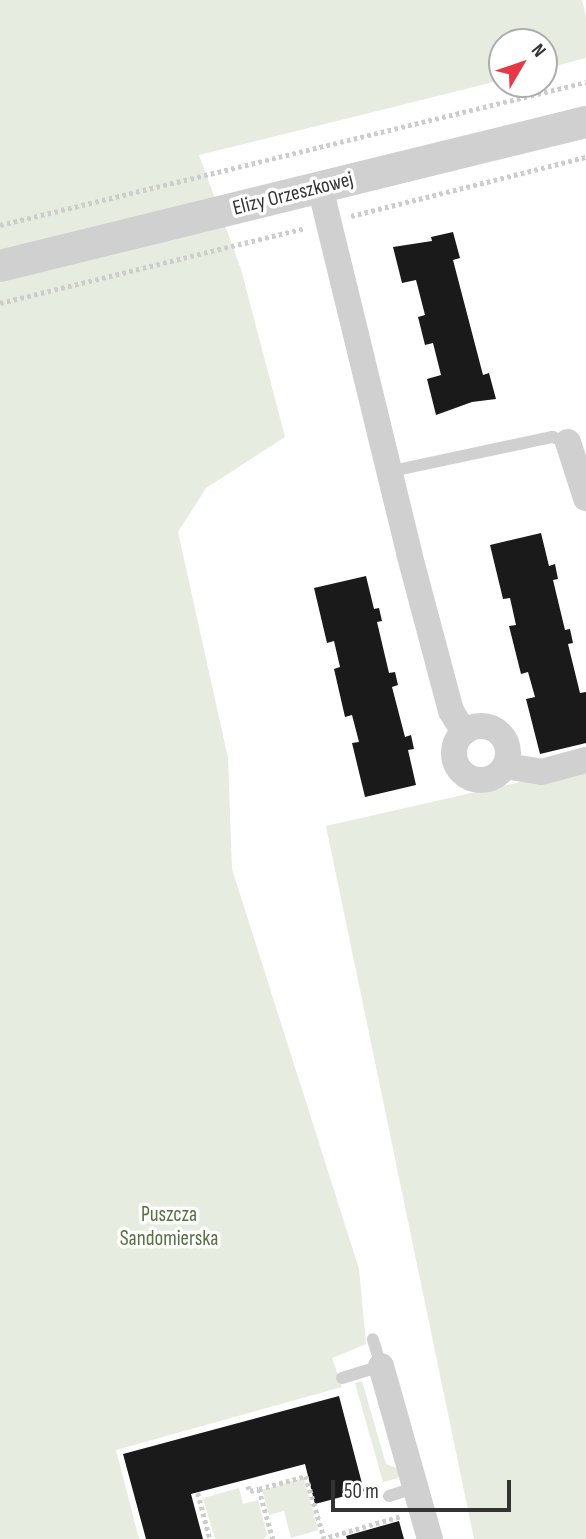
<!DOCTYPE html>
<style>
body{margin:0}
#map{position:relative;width:586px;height:1539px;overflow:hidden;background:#fff;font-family:"Sofia Sans Condensed",sans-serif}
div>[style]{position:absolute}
.green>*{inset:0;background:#e6ecdf}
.building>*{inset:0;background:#1a1a1a}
.path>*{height:4.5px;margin-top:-2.25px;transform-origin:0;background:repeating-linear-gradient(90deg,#cdcdcd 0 3.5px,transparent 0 7px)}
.service>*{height:12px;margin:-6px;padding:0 6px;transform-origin:6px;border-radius:6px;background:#d0d0d0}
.minor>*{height:26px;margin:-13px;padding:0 13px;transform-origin:13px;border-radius:13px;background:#d0d0d0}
.minor>.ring{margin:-13px;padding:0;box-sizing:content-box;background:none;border:26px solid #d0d0d0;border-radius:50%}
.tertiary>*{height:32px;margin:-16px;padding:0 16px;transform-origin:16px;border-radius:16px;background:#d0d0d0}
span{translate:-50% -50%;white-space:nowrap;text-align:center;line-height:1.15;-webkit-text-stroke:7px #fff;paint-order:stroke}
.street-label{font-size:21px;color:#333}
.park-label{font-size:21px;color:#56703f}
.north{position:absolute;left:488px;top:28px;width:70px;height:70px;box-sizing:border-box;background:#fff;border:2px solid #adadad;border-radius:50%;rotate:51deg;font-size:19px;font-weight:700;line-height:28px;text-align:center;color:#333}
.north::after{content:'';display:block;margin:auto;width:24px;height:32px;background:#e63946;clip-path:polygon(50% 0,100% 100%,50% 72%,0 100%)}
.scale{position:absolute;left:331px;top:1480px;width:180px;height:32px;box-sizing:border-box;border:4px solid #333;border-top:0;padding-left:9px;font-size:21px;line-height:24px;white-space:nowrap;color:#333;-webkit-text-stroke:5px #fff;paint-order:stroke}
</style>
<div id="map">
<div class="green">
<i style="clip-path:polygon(0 0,582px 0,586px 17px,586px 58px,544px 69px,544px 42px,502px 42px,502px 80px,199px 155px,241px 269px,285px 437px,206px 488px,178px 532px,228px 758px,232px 869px,359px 1269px,366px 1344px,332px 1358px,342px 1387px,116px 1450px,139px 1539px,0 1539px)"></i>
<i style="clip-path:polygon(586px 767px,586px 1539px,474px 1539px,326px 826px)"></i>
<i style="clip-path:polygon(362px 1381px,386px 1464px,402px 1470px,398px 1478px,383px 1482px,355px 1383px)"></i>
<i style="clip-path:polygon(304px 1478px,318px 1530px,291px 1538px,284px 1511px,269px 1515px,262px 1490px)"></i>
<i style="clip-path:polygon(239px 1488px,243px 1504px,258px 1500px,267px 1534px,264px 1539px,215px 1539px,203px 1498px)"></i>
</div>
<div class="building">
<i style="clip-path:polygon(453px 232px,460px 258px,453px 260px,483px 375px,489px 373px,496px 399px,472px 402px,436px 415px,427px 379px,441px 375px,433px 343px,425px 345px,418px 317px,425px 315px,416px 280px,402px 283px,393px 247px,432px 241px,431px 237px)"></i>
<i style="clip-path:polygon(541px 533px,549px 566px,555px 564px,558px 579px,553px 580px,565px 630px,570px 629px,573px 643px,568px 644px,580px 693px,586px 692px,586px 743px,540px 754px,526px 699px,535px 697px,528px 672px,521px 674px,509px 626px,516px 625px,510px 598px,503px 599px,490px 545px)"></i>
<i style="clip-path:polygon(366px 576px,374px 609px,379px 608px,382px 621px,377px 622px,389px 673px,395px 672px,398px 685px,392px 687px,405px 737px,411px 735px,414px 749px,408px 750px,416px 785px,365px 797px,352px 743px,359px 742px,352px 715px,345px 717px,334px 669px,340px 667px,334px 641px,327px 643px,314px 588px)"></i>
<i style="clip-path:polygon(339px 1396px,364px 1491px,315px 1504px,305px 1464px,191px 1494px,203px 1539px,146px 1539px,123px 1454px)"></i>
<i style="clip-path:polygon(399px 1521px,404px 1539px,347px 1539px,346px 1536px)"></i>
</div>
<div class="path">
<i style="left:351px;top:216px;width:242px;rotate:-14.1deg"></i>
<i style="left:0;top:225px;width:603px;rotate:-13.71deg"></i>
<i style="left:0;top:303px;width:314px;rotate:-13.8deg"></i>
<i style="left:248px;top:1486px;width:5px;rotate:68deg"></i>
<i style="left:250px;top:1491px;width:9px;rotate:-13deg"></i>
<i style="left:259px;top:1489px;width:52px;rotate:74.4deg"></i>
<i style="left:259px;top:1489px;width:49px;rotate:-15.5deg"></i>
<i style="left:306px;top:1476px;width:65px;rotate:73.8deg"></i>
<i style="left:198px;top:1493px;width:48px;rotate:75.4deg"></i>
<i style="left:322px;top:1539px;width:82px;rotate:-16.2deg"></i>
</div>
<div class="service">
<i style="left:392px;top:471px;width:164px;rotate:-12deg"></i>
<i style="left:552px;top:437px;width:17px;rotate:17deg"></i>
<i style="left:342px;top:1378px;width:41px;rotate:-17.1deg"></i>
<i style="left:381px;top:1366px;width:28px;rotate:-107deg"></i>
<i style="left:389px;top:1496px;width:28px;rotate:-18deg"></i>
</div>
<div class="minor">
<i style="left:320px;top:187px;width:377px;rotate:76.3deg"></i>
<i style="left:409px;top:553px;width:163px;rotate:75.1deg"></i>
<i style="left:451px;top:711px;width:25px;rotate:58deg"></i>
<i style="left:568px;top:442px;width:59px;rotate:72.2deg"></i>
<i class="ring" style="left:454px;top:726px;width:28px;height:28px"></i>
<i style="left:505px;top:766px;width:36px;rotate:9deg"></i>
<i style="left:541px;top:772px;width:47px;rotate:-14.9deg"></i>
<i style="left:381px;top:1366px;width:180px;rotate:74.2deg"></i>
</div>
<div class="tertiary">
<i style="left:0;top:266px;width:603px;rotate:-13.81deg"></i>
</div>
<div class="street-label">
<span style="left:293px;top:194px;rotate:-14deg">Elizy Orzeszkowej</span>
</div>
<div class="park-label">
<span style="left:169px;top:1227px">Puszcza<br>Sandomierska</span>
</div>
<div class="north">N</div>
<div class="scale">50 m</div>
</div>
